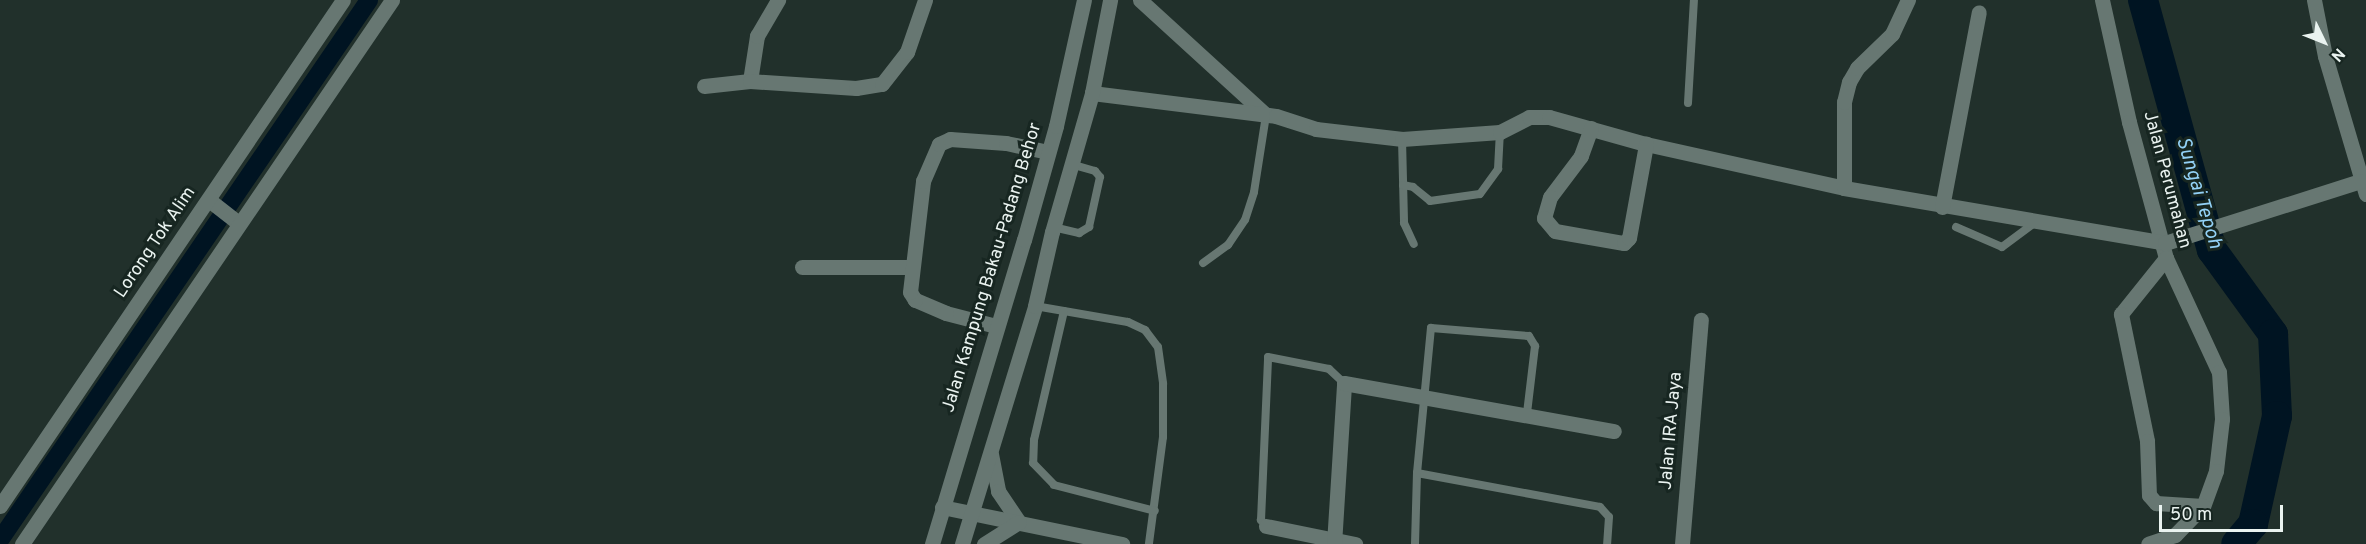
<!DOCTYPE html>
<style>
body{margin:0}
#map{position:relative;width:2366px;height:544px;overflow:hidden;background:#21302b;font-family:Overpass,sans-serif}
div>[style]{position:absolute}
.canal>*{height:18px;margin:-9px;padding:0 9px;transform-origin:9px;border-radius:9px;background:#001422}
.river>*{height:30px;margin:-15px;padding:0 15px;transform-origin:15px;border-radius:15px;background:#001422}
.service>*{height:8px;margin:-4px;padding:0 4px;transform-origin:4px;border-radius:4px;background:#677772}
.minor>*{height:15px;margin:-7.5px;padding:0 7.5px;transform-origin:7.5px;border-radius:7.5px;background:#677772}
.tertiary>*{height:15px;margin:-7.5px;padding:0 7.5px;transform-origin:7.5px;border-radius:7.5px;background:#677772}
span{translate:-50% -50%;white-space:nowrap;text-align:center;line-height:1.15;-webkit-text-stroke:6px #172621;paint-order:stroke}
.street-label{font-size:18px;color:#eaf3f0}
.water-label{font-size:20px;color:#93d1f6;font-style:italic}
.north{position:absolute;left:2294px;top:12px;width:60px;height:60px;-webkit-text-stroke:4px #172621;paint-order:stroke;rotate:133deg;font-size:16px;font-weight:700;line-height:24px;text-align:center;color:#eaf3f0}
.north::after{content:'';display:block;margin:auto;width:21px;height:27px;background:#eaf3f0;clip-path:polygon(50% 0,100% 100%,50% 72%,0 100%)}
.scale{position:absolute;left:2159px;top:505px;width:124px;height:27px;box-sizing:border-box;border:3px solid #eaf3f0;border-top:0;padding-left:8px;font-size:18px;line-height:21px;white-space:nowrap;color:#eaf3f0;-webkit-text-stroke:4px #172621;paint-order:stroke}
</style>
<div id="map">
<div class="canal">
<i style="left:0;top:540px;width:654px;rotate:-55.65deg"></i>
</div>
<div class="river">
<i style="left:2143px;top:0;width:259px;rotate:74.6deg"></i>
<i style="left:2212px;top:250px;width:104px;rotate:54deg"></i>
<i style="left:2273px;top:334px;width:82px;rotate:87.2deg"></i>
<i style="left:2277px;top:416px;width:111px;rotate:102.5deg"></i>
<i style="left:2253px;top:524px;width:26px;rotate:130deg"></i>
</div>
<div class="service">
<i style="left:1688px;top:103px;width:103px;rotate:-86.7deg"></i>
<i style="left:1402px;top:139px;width:84px;rotate:88.6deg"></i>
<i style="left:1404px;top:223px;width:23px;rotate:65deg"></i>
<i style="left:1403px;top:185px;width:10px;rotate:11deg"></i>
<i style="left:1413px;top:187px;width:22px;rotate:39deg"></i>
<i style="left:1430px;top:201px;width:50px;rotate:-8deg"></i>
<i style="left:1480px;top:194px;width:31px;rotate:-54deg"></i>
<i style="left:1498px;top:169px;width:37px;rotate:-87deg"></i>
<i style="left:1053px;top:227px;width:27px;rotate:13deg"></i>
<i style="left:1079px;top:233px;width:12px;rotate:-31deg"></i>
<i style="left:1089px;top:227px;width:51px;rotate:-77.6deg"></i>
<i style="left:1100px;top:177px;width:8px;rotate:-130deg"></i>
<i style="left:1095px;top:171px;width:26px;rotate:-164deg"></i>
<i style="left:1956px;top:227px;width:50px;rotate:23.5deg"></i>
<i style="left:2002px;top:247px;width:44px;rotate:-36.6deg"></i>
<i style="left:1203px;top:263px;width:31px;rotate:-36deg"></i>
<i style="left:1228px;top:245px;width:30px;rotate:-56deg"></i>
<i style="left:1245px;top:220px;width:29px;rotate:-72deg"></i>
<i style="left:1254px;top:192px;width:78px;rotate:-81.1deg"></i>
<i style="left:1035px;top:306px;width:94px;rotate:9.8deg"></i>
<i style="left:1128px;top:322px;width:19px;rotate:25deg"></i>
<i style="left:1145px;top:330px;width:21px;rotate:53deg"></i>
<i style="left:1158px;top:347px;width:37px;rotate:82deg"></i>
<i style="left:1163px;top:384px;width:53px;rotate:90deg"></i>
<i style="left:1163px;top:437px;width:108px;rotate:97.5deg"></i>
<i style="left:1064px;top:311px;width:132px;rotate:103.1deg"></i>
<i style="left:1034px;top:440px;width:23px;rotate:92deg"></i>
<i style="left:1033px;top:463px;width:30px;rotate:46deg"></i>
<i style="left:1054px;top:485px;width:104px;rotate:14.4deg"></i>
<i style="left:1417px;top:473px;width:186px;rotate:10.5deg"></i>
<i style="left:1600px;top:507px;width:13px;rotate:48deg"></i>
<i style="left:1609px;top:517px;width:27px;rotate:94deg"></i>
<i style="left:1266px;top:526px;width:8px;rotate:-130deg"></i>
<i style="left:1261px;top:520px;width:163px;rotate:-87.5deg"></i>
<i style="left:1268px;top:357px;width:62px;rotate:11.1deg"></i>
<i style="left:1329px;top:369px;width:21px;rotate:43deg"></i>
<i style="left:1415px;top:544px;width:71px;rotate:-88.4deg"></i>
<i style="left:1417px;top:473px;width:146px;rotate:-84.5deg"></i>
<i style="left:1431px;top:328px;width:98px;rotate:4.7deg"></i>
<i style="left:1529px;top:336px;width:12px;rotate:59deg"></i>
<i style="left:1535px;top:346px;width:67px;rotate:96.8deg"></i>
</div>
<div class="minor">
<i style="left:1140px;top:0;width:171px;rotate:42.4deg"></i>
<i style="left:2102px;top:0;width:125px;rotate:77.5deg"></i>
<i style="left:2129px;top:122px;width:141px;rotate:74.8deg"></i>
<i style="left:2166px;top:258px;width:126px;rotate:65.1deg"></i>
<i style="left:2219px;top:372px;width:47px;rotate:86.3deg"></i>
<i style="left:2222px;top:419px;width:52px;rotate:96.6deg"></i>
<i style="left:2216px;top:471px;width:37px;rotate:110deg"></i>
<i style="left:2203px;top:506px;width:40px;rotate:134deg"></i>
<i style="left:2175px;top:535px;width:28px;rotate:162deg"></i>
<i style="left:2314px;top:0;width:57px;rotate:78.9deg"></i>
<i style="left:2325px;top:56px;width:144px;rotate:73.5deg"></i>
<i style="left:750px;top:81px;width:46px;rotate:-81.2deg"></i>
<i style="left:757px;top:36px;width:42px;rotate:-59.7deg"></i>
<i style="left:704px;top:86px;width:46px;rotate:-6.2deg"></i>
<i style="left:750px;top:81px;width:106px;rotate:3.8deg"></i>
<i style="left:856px;top:88px;width:26px;rotate:-9deg"></i>
<i style="left:882px;top:84px;width:41px;rotate:-52deg"></i>
<i style="left:907px;top:52px;width:55px;rotate:-70.9deg"></i>
<i style="left:1092px;top:93px;width:185px;rotate:7.1deg"></i>
<i style="left:1276px;top:116px;width:42px;rotate:18deg"></i>
<i style="left:1316px;top:129px;width:87px;rotate:6.6deg"></i>
<i style="left:1402px;top:139px;width:98px;rotate:-4.1deg"></i>
<i style="left:1500px;top:132px;width:33px;rotate:-27deg"></i>
<i style="left:1529px;top:117px;width:20px"></i>
<i style="left:1549px;top:117px;width:101px;rotate:15.6deg"></i>
<i style="left:1646px;top:144px;width:203px;rotate:12.5deg"></i>
<i style="left:1844px;top:188px;width:326px;rotate:9.7deg"></i>
<i style="left:2165px;top:243px;width:205px;rotate:-17.6deg"></i>
<i style="left:1591px;top:128px;width:30px;rotate:110deg"></i>
<i style="left:1581px;top:156px;width:51px;rotate:127.1deg"></i>
<i style="left:1550px;top:197px;width:22px;rotate:106deg"></i>
<i style="left:1544px;top:218px;width:17px;rotate:50deg"></i>
<i style="left:1555px;top:231px;width:70px;rotate:9.9deg"></i>
<i style="left:1624px;top:243px;width:7px;rotate:-45deg"></i>
<i style="left:1629px;top:238px;width:96px;rotate:-79.7deg"></i>
<i style="left:1844px;top:188px;width:86px;rotate:-90deg"></i>
<i style="left:1844px;top:102px;width:21px;rotate:-76deg"></i>
<i style="left:1849px;top:82px;width:16px;rotate:-60deg"></i>
<i style="left:1857px;top:68px;width:49px;rotate:-44.2deg"></i>
<i style="left:1892px;top:34px;width:38px;rotate:-65deg"></i>
<i style="left:209px;top:200px;width:37px;rotate:38deg"></i>
<i style="left:1942px;top:207px;width:198px;rotate:-79.3deg"></i>
<i style="left:2166px;top:258px;width:72px;rotate:128.8deg"></i>
<i style="left:2121px;top:314px;width:130px;rotate:78.4deg"></i>
<i style="left:2147px;top:441px;width:54px;rotate:87.9deg"></i>
<i style="left:2149px;top:495px;width:11px;rotate:49deg"></i>
<i style="left:2156px;top:503px;width:47px;rotate:3.7deg"></i>
<i style="left:802px;top:267px;width:109px"></i>
<i style="left:996px;top:326px;width:52px;rotate:-165.4deg"></i>
<i style="left:946px;top:313px;width:34px;rotate:-157deg"></i>
<i style="left:915px;top:300px;width:9px;rotate:-122deg"></i>
<i style="left:910px;top:292px;width:112px;rotate:-83.3deg"></i>
<i style="left:923px;top:181px;width:40px;rotate:-66.6deg"></i>
<i style="left:939px;top:144px;width:12px;rotate:-24deg"></i>
<i style="left:950px;top:139px;width:56px;rotate:4.1deg"></i>
<i style="left:1006px;top:143px;width:43px;rotate:12.1deg"></i>
<i style="left:0;top:506px;width:611px;rotate:-55.87deg"></i>
<i style="left:1266px;top:526px;width:91px;rotate:11.4deg"></i>
<i style="left:22px;top:544px;width:658px;rotate:-55.78deg"></i>
<i style="left:1334px;top:544px;width:161px;rotate:-86.4deg"></i>
<i style="left:1344px;top:383px;width:274px;rotate:10.1deg"></i>
<i style="left:1682px;top:544px;width:225px;rotate:-85.2deg"></i>
</div>
<div class="tertiary">
<i style="left:991px;top:454px;width:38px;rotate:79deg"></i>
<i style="left:998px;top:491px;width:37px;rotate:56deg"></i>
<i style="left:942px;top:507px;width:184px;rotate:11.6deg"></i>
<i style="left:932px;top:544px;width:318px;rotate:-73.2deg"></i>
<i style="left:1024px;top:240px;width:118px;rotate:-74.3deg"></i>
<i style="left:1056px;top:126px;width:129px;rotate:-77.5deg"></i>
<i style="left:962px;top:544px;width:249px;rotate:-72.9deg"></i>
<i style="left:1035px;top:306px;width:76px;rotate:-77.1deg"></i>
<i style="left:1052px;top:232px;width:145px;rotate:-73.9deg"></i>
<i style="left:1092px;top:93px;width:95px;rotate:-79deg"></i>
<i style="left:984px;top:544px;width:41px;rotate:-32.2deg"></i>
</div>
<div class="street-label">
<span style="left:2166px;top:180px;rotate:75deg">Jalan Perumahan</span>
<span style="left:156px;top:243px;rotate:-56deg">Lorong Tok Alim</span>
<span style="left:993px;top:268px;rotate:-73deg">Jalan Kampung Bakau-Padang Behor</span>
<span style="left:1672px;top:431px;rotate:-85deg">Jalan IRA Jaya</span>
</div>
<div class="water-label">
<span style="left:2198px;top:193px;rotate:73deg">Sungai Tepoh</span>
</div>
<div class="north">N</div>
<div class="scale">50 m</div>
</div>
